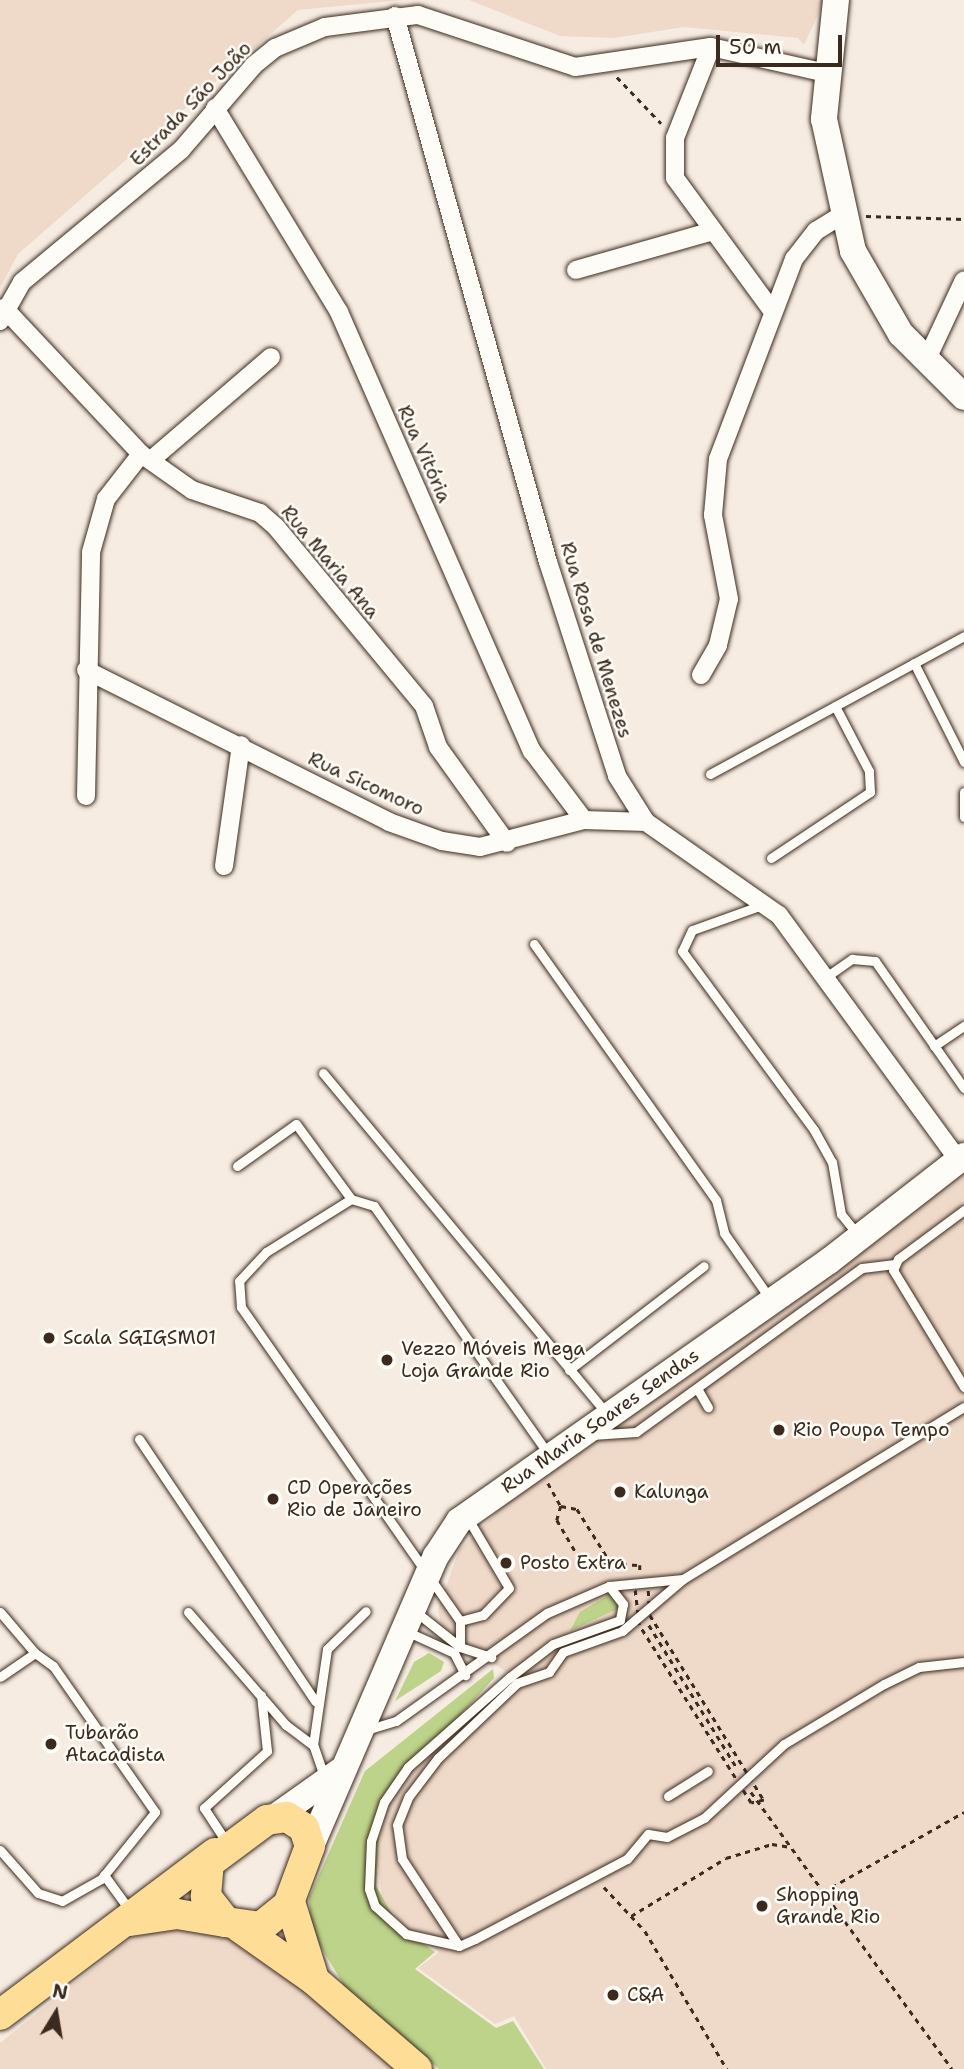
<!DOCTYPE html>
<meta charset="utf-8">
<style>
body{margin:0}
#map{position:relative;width:964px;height:2069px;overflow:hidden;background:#f7ece2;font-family:"Shantell Sans",sans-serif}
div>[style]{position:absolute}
.built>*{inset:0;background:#efd9c9}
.green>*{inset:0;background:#bcd389}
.path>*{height:2.5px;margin-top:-1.25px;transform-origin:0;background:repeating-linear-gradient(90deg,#3b2a1e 0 5px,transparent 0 10px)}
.roads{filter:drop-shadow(0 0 2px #3b2a1e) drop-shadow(0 0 2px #3b2a1e)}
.service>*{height:9px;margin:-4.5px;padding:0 4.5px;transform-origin:4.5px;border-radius:4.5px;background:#fdfcf7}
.minor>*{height:18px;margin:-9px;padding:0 9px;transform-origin:9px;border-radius:9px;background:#fdfcf7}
.secondary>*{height:26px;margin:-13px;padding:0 13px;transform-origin:13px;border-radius:13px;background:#fdfcf7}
.primary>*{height:30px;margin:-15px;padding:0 15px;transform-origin:15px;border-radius:15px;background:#fedd96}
.dots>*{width:19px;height:19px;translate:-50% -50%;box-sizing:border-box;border:4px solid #fdfcf7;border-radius:50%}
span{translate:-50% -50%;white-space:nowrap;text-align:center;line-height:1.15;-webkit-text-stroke:5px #fdfcf7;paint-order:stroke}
.street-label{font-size:19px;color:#3b2a1e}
.poi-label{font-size:19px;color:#3b2a1e}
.left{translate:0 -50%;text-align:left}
.north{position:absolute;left:21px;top:1978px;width:70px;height:70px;-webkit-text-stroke:5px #fdfcf7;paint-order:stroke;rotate:11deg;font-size:19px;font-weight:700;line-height:28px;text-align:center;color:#3b2a1e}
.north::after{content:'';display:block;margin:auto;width:24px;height:32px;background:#3b2a1e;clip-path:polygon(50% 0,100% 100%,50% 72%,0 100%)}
.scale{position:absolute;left:716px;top:35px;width:126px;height:32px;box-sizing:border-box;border:4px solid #3b2a1e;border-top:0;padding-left:9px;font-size:21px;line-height:24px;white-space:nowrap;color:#3b2a1e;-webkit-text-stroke:5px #fdfcf7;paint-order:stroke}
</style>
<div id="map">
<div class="built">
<i style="clip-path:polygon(0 0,402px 0,298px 10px,18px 254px,0 288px)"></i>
<i style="clip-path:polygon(469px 0,824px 0,824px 1px,804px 45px,798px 38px,684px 27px,614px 38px,560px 36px)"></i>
<i style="clip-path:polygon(964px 1169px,964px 2069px,546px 2069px,514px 2016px,495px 2024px,418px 1968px,439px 1952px,404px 1926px,382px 1898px,377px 1861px,382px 1820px,403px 1777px,508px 1673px,442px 1627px,438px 1610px,459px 1550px,503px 1506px,767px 1320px)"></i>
<i style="clip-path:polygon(166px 1928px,219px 1931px,259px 1951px,401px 2069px,0 2069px,0 2043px,130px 1938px)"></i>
</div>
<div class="green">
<i style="clip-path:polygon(610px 1594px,619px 1608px,570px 1631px,580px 1612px)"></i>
<i style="clip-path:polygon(429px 1653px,444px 1662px,441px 1671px,395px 1701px,414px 1662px)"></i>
<i style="clip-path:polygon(493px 1669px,494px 1678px,397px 1784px,380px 1826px,376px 1886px,399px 1926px,435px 1952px,415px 1969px,496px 2028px,513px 2021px,544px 2069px,439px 2069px,348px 1992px,312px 1932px,309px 1898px,365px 1771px)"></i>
</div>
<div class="path">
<i style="left:617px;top:77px;width:64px;rotate:46.3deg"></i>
<i style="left:866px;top:216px;width:98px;rotate:1.8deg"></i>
<i style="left:548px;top:1483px;width:26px;rotate:61deg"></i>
<i style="left:561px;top:1506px;width:15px;rotate:106deg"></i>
<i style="left:557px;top:1520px;width:50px;rotate:59.8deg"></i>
<i style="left:582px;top:1563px;width:58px;rotate:2deg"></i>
<i style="left:640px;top:1565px;width:6px;rotate:90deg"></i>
<i style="left:561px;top:1506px;width:16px;rotate:11deg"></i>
<i style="left:577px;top:1509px;width:60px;rotate:57.9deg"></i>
<i style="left:648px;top:1581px;width:34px;rotate:87deg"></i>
<i style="left:650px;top:1615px;width:217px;rotate:58.4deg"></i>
<i style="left:764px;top:1800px;width:13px;rotate:167deg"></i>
<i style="left:751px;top:1803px;width:210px;rotate:-122.2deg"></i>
<i style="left:639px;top:1625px;width:43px;rotate:-96.6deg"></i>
<i style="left:634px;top:1582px;width:14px;rotate:-4deg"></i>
<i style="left:649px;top:1625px;width:168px;rotate:58.4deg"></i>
<i style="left:751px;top:1792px;width:342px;rotate:54deg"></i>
<i style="left:604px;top:1887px;width:60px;rotate:47deg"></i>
<i style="left:645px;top:1931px;width:161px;rotate:59.3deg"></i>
<i style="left:823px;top:1892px;width:162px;rotate:-29.6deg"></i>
<i style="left:631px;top:1916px;width:111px;rotate:-31.4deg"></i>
<i style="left:726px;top:1858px;width:48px;rotate:-16.9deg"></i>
<i style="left:772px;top:1844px;width:19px;rotate:9deg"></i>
</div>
<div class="roads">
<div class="service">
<i style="left:914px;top:663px;width:111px;rotate:63.2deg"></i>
<i style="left:710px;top:774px;width:289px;rotate:-28.5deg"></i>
<i style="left:964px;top:817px;width:25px;rotate:-90deg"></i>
<i style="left:771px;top:858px;width:119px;rotate:-33.7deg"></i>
<i style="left:870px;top:792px;width:21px;rotate:-93deg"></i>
<i style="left:869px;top:771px;width:73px;rotate:-117.6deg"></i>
<i style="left:762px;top:905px;width:74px;rotate:160.3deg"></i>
<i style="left:692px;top:930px;width:23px;rotate:115deg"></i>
<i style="left:682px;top:951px;width:222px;rotate:53.6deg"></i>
<i style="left:814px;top:1130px;width:37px;rotate:61deg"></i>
<i style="left:832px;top:1162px;width:53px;rotate:80.2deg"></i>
<i style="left:841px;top:1214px;width:28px;rotate:51deg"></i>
<i style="left:534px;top:944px;width:314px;rotate:54.6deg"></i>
<i style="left:716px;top:1200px;width:34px;rotate:76deg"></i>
<i style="left:724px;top:1233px;width:82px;rotate:55deg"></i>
<i style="left:826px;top:977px;width:32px;rotate:-35deg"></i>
<i style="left:852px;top:959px;width:23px;rotate:5deg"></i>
<i style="left:875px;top:961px;width:155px;rotate:55deg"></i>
<i style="left:934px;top:1046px;width:36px;rotate:-34deg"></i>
<i style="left:323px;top:1073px;width:445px;rotate:50.2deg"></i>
<i style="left:237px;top:1166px;width:72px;rotate:-35.4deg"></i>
<i style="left:296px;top:1124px;width:93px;rotate:53.7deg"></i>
<i style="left:964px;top:1210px;width:82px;rotate:143.4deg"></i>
<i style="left:898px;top:1259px;width:12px;rotate:114deg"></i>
<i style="left:893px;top:1270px;width:137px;rotate:58.7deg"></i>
<i style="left:569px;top:1370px;width:170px;rotate:-37.6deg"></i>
<i style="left:698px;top:1390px;width:20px;rotate:60deg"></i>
<i style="left:592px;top:1435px;width:44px;rotate:-3.9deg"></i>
<i style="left:636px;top:1432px;width:279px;rotate:-36deg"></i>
<i style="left:862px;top:1268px;width:33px;rotate:-7deg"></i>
<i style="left:139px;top:1439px;width:316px;rotate:56.1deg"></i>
<i style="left:609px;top:1586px;width:23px;rotate:52deg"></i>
<i style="left:623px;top:1604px;width:16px;rotate:101deg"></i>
<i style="left:620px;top:1620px;width:71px;rotate:160.3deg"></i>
<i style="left:553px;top:1644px;width:54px;rotate:142.5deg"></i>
<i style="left:510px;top:1677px;width:136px;rotate:138.6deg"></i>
<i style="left:408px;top:1767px;width:42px;rotate:124.4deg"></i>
<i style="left:384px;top:1802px;width:41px;rotate:108.4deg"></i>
<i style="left:371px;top:1841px;width:48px;rotate:92.4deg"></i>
<i style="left:369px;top:1889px;width:18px;rotate:71deg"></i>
<i style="left:375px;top:1906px;width:42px;rotate:42.1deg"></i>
<i style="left:406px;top:1934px;width:54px;rotate:12.8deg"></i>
<i style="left:459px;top:1946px;width:17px;rotate:-24deg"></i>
<i style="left:475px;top:1939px;width:172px;rotate:-27.8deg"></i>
<i style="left:627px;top:1859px;width:33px;rotate:-50deg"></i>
<i style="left:648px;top:1834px;width:19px;rotate:9deg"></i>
<i style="left:667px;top:1837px;width:42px;rotate:-27.2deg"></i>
<i style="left:704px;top:1818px;width:109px;rotate:-42.8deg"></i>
<i style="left:784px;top:1744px;width:117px;rotate:-31deg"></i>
<i style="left:884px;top:1684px;width:39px;rotate:-26deg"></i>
<i style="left:919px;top:1667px;width:45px;rotate:-6.3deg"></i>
<i style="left:0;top:1612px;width:54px;rotate:49.5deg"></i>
<i style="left:35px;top:1653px;width:42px;rotate:145.6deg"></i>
<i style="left:188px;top:1612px;width:150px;rotate:49.1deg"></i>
<i style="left:286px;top:1725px;width:34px;rotate:37deg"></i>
<i style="left:416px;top:1612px;width:56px;rotate:38.5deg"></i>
<i style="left:460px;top:1647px;width:33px;rotate:18deg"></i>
<i style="left:460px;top:1621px;width:24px;rotate:-15deg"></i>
<i style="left:483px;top:1615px;width:37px;rotate:-46deg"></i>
<i style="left:509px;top:1588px;width:82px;rotate:-120.6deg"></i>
<i style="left:408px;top:1632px;width:51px;rotate:24.5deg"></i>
<i style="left:454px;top:1653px;width:25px;rotate:63deg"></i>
<i style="left:460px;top:1647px;width:26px;rotate:-90deg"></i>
<i style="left:460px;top:1621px;width:383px;rotate:-124.9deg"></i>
<i style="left:241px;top:1307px;width:26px;rotate:-94deg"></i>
<i style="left:239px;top:1281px;width:40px;rotate:-47deg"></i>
<i style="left:266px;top:1252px;width:100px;rotate:-31.9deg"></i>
<i style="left:351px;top:1199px;width:24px;rotate:17deg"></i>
<i style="left:374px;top:1206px;width:304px;rotate:54.9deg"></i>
<i style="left:366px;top:1730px;width:31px;rotate:-17deg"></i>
<i style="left:396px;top:1721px;width:186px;rotate:-35.6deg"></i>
<i style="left:547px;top:1613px;width:68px;rotate:-23.5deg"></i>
<i style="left:609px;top:1586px;width:74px;rotate:-5.4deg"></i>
<i style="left:683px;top:1579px;width:329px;rotate:-31.5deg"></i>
<i style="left:325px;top:1779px;width:36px;rotate:-109deg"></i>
<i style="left:313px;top:1745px;width:97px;rotate:-81.7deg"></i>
<i style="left:327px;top:1649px;width:54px;rotate:-44.3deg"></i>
<i style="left:668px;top:1796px;width:47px;rotate:-32deg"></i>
<i style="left:227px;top:1843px;width:42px;rotate:-123.3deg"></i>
<i style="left:204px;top:1808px;width:85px;rotate:-42.1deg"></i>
<i style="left:267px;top:1751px;width:56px;rotate:-96.1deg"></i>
<i style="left:0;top:1850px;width:57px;rotate:48.5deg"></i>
<i style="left:38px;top:1893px;width:25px;rotate:18deg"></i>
<i style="left:62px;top:1901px;width:45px;rotate:-29.4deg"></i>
<i style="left:101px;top:1879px;width:86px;rotate:-51.1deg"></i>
<i style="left:155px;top:1812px;width:178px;rotate:-124.9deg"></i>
<i style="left:53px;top:1666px;width:22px;rotate:-144deg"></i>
<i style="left:104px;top:1875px;width:46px;rotate:53.9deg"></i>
<i style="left:459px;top:1946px;width:104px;rotate:-123.2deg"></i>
<i style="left:402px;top:1859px;width:34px;rotate:-98deg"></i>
<i style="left:397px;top:1825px;width:31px;rotate:-68deg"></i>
<i style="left:409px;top:1796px;width:48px;rotate:-52.7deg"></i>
<i style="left:438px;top:1758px;width:109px;rotate:-43.5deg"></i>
<i style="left:517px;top:1683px;width:34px;rotate:-19deg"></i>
<i style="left:549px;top:1672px;width:24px;rotate:-55deg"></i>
<i style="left:563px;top:1652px;width:63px;rotate:-19.6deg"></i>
<i style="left:622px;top:1631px;width:80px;rotate:-40.4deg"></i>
</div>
<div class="minor">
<i style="left:395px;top:16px;width:567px;rotate:74.35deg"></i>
<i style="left:548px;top:562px;width:225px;rotate:72.1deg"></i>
<i style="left:617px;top:776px;width:54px;rotate:57.8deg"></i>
<i style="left:646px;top:822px;width:162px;rotate:35deg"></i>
<i style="left:779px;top:915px;width:303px;rotate:53.8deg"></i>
<i style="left:711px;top:47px;width:98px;rotate:111.6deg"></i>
<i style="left:675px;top:138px;width:40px;rotate:90deg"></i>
<i style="left:675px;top:178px;width:162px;rotate:53.8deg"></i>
<i style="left:215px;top:108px;width:239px;rotate:58.7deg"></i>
<i style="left:339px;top:312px;width:480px;rotate:66.3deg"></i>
<i style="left:532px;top:751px;width:86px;rotate:53deg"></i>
<i style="left:576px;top:270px;width:138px;rotate:-15.9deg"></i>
<i style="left:4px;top:308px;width:200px;rotate:46.8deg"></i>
<i style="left:141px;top:454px;width:62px;rotate:35.2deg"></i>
<i style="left:192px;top:490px;width:72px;rotate:18.7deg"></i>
<i style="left:260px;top:513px;width:21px;rotate:41deg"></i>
<i style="left:276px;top:527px;width:232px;rotate:50.4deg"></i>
<i style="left:424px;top:706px;width:43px;rotate:71.1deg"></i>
<i style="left:438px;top:747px;width:118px;rotate:54.3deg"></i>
<i style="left:0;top:321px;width:45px;rotate:-60.6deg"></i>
<i style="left:22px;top:282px;width:207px;rotate:-39.7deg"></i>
<i style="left:181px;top:150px;width:112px;rotate:-49.3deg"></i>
<i style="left:254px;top:65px;width:27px;rotate:-39deg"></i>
<i style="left:275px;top:48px;width:54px;rotate:-22.8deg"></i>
<i style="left:325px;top:27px;width:94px;rotate:-7.4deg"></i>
<i style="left:418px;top:15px;width:165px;rotate:18.3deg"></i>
<i style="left:575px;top:67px;width:137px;rotate:-8.4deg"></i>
<i style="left:711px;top:47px;width:118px;rotate:12.7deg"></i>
<i style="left:926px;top:361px;width:89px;rotate:-64.9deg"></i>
<i style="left:151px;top:460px;width:158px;rotate:-40.6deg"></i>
<i style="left:86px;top:670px;width:339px;rotate:26.6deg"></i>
<i style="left:389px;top:822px;width:56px;rotate:19.7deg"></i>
<i style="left:442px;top:841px;width:38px;rotate:9deg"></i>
<i style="left:480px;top:847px;width:107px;rotate:-14.6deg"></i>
<i style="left:584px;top:820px;width:62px;rotate:1.8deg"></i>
<i style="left:701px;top:675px;width:34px;rotate:-60deg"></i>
<i style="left:718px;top:645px;width:47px;rotate:-76.6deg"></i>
<i style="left:729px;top:599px;width:86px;rotate:-100.8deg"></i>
<i style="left:713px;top:515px;width:56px;rotate:-84.9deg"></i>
<i style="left:718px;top:459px;width:214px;rotate:-69.2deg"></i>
<i style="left:794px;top:259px;width:36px;rotate:-52deg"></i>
<i style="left:816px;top:231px;width:31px;rotate:-32deg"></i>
<i style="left:86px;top:796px;width:244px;rotate:-88.8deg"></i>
<i style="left:91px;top:552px;width:55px;rotate:-74.2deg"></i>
<i style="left:106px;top:499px;width:57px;rotate:-52.1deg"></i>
<i style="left:224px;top:866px;width:122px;rotate:-82deg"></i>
</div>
<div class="secondary">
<i style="left:836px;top:0;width:120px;rotate:95.8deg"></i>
<i style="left:824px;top:119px;width:135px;rotate:77.6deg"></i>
<i style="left:853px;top:251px;width:96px;rotate:60deg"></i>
<i style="left:901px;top:334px;width:89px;rotate:45deg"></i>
<i style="left:275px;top:1817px;width:80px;rotate:-35.3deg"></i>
<i style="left:310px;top:1848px;width:318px;rotate:-66.7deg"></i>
<i style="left:436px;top:1556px;width:42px;rotate:-56.7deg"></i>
<i style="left:459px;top:1521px;width:452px;rotate:-35.1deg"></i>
<i style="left:829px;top:1261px;width:171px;rotate:-37.9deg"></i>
</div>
<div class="primary">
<i style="left:287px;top:1817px;width:20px;rotate:33deg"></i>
<i style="left:304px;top:1828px;width:19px;rotate:72deg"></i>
<i style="left:310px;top:1846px;width:63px;rotate:110.4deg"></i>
<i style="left:288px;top:1905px;width:35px;rotate:141deg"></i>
<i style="left:261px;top:1927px;width:35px;rotate:-172deg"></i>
<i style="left:226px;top:1922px;width:33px;rotate:-128deg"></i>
<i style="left:206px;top:1896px;width:33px;rotate:-85deg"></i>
<i style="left:209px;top:1863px;width:72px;rotate:-36.6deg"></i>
<i style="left:267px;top:1820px;width:20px;rotate:-9deg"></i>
<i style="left:290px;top:1902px;width:77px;rotate:72.7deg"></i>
<i style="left:130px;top:1921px;width:48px;rotate:-8.5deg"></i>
<i style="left:177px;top:1914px;width:50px;rotate:9.3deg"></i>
<i style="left:239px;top:1927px;width:92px;rotate:35.2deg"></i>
<i style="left:314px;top:1980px;width:136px;rotate:40.8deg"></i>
<i style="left:0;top:2015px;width:269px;rotate:-37deg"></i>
</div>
</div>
<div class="dots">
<i style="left:49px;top:1338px;background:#3b2a1e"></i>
<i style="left:387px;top:1360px;background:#3b2a1e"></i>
<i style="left:779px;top:1430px;background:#3b2a1e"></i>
<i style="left:620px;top:1492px;background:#3b2a1e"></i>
<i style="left:273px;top:1499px;background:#3b2a1e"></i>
<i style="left:506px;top:1563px;background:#3b2a1e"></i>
<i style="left:51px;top:1744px;background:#3b2a1e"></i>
<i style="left:762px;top:1906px;background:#3b2a1e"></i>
<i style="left:613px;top:1995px;background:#3b2a1e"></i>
</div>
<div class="street-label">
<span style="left:191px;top:104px;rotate:-46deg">Estrada São João</span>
<span style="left:424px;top:454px;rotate:66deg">Rua Vitória</span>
<span style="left:330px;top:562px;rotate:50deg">Rua Maria Ana</span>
<span style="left:596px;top:640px;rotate:73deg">Rua Rosa de Menezes</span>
<span style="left:366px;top:784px;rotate:25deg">Rua Sicomoro</span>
<span style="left:600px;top:1421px;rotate:-35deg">Rua Maria Soares Sendas</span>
</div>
<div class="poi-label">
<span class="left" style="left:63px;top:1338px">Scala SGIGSM01</span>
<span class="left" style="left:401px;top:1360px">Vezzo Móveis Mega<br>Loja Grande Rio</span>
<span class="left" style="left:793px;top:1430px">Rio Poupa Tempo</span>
<span class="left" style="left:287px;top:1499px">CD Operações<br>Rio de Janeiro</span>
<span class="left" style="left:634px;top:1492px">Kalunga</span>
<span class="left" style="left:520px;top:1563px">Posto Extra</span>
<span class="left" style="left:65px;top:1744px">Tubarão<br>Atacadista</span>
<span class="left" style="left:776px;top:1906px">Shopping<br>Grande Rio</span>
<span class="left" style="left:627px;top:1995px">C&amp;A</span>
</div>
<div class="north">N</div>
<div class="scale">50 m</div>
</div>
